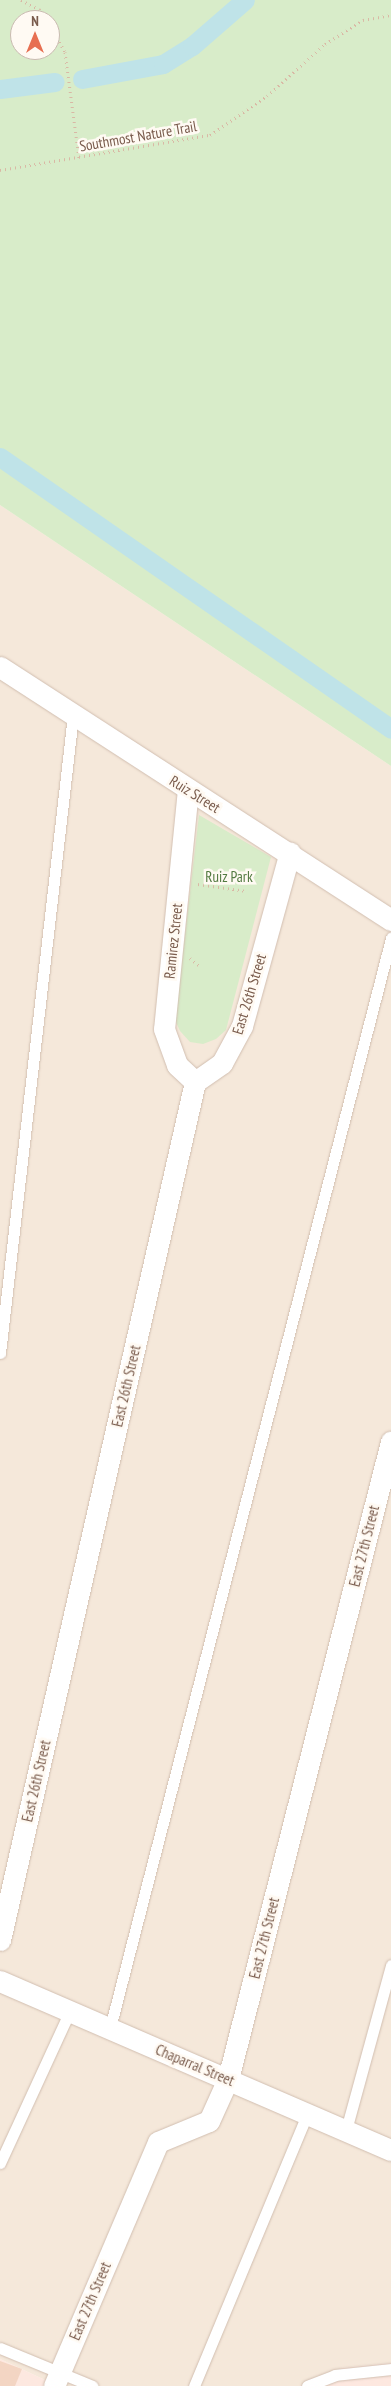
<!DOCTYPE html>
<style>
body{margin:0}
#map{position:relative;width:391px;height:2386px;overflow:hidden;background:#fdf6ec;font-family:"PT Sans Narrow",sans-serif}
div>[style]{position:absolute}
.residential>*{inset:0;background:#f5e8da}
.commercial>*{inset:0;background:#fde8e0}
.green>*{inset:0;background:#d8ecc9}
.canal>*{height:19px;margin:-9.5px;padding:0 9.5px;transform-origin:9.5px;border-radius:9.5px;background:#bfe3e8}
.building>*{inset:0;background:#f3d5c3}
.path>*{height:3px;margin-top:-1.5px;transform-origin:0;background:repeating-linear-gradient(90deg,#d9b8a5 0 1px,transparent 0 5px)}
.roads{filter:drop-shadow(0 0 1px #d1beb0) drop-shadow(0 0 1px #d1beb0)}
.lane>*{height:11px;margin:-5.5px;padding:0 5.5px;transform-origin:5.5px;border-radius:5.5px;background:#fff}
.street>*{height:21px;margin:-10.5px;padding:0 10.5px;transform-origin:10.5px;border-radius:10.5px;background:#fff}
span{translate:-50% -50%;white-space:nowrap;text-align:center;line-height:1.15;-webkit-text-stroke:5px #fffaf3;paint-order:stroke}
.street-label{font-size:15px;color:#7a5c4d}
.park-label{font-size:15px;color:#537a41}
.north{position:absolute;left:10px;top:10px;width:50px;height:50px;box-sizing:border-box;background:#fffaf3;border:1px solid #cabbb1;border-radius:50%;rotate:0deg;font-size:14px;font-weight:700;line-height:20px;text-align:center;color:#7a5c4d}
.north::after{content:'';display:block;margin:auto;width:18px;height:22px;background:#e76f51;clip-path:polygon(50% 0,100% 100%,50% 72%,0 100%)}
</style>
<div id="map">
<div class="residential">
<i style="clip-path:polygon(0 505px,391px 766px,391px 2363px,341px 2368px,324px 2386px,58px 2386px,0 2359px)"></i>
</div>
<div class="commercial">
<i style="clip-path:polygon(0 2359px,58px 2386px,0 2386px)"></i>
<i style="clip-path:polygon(391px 2363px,391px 2386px,324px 2386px,341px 2368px)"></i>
</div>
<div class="green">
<i style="clip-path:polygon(evenodd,0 0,391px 0,391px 766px,0 505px,0 0,20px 20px,50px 20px,50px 50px,20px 50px,20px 20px)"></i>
<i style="clip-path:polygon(199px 815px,271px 857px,226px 1030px,216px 1039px,203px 1044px,190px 1042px,180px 1031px,175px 1020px)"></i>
</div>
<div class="canal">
<i style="left:82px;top:79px;width:82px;rotate:-10.5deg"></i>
<i style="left:163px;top:64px;width:34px;rotate:-32deg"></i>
<i style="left:192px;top:46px;width:70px;rotate:-41deg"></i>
<i style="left:0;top:89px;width:55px;rotate:-7.3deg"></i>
<i style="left:0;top:457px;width:476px;rotate:34.8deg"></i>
</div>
<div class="building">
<i style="clip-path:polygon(0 2361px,22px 2369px,15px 2386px,0 2386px)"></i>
</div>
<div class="path">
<i style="left:21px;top:0;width:20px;rotate:27deg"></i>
<i style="left:39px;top:9px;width:14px;rotate:54deg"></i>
<i style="left:50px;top:24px;width:32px;rotate:62deg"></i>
<i style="left:65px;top:52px;width:107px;rotate:82.5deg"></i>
<i style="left:0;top:170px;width:213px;rotate:-9.5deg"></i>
<i style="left:210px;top:135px;width:69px;rotate:-34.4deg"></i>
<i style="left:267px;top:96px;width:78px;rotate:-41.9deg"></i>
<i style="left:325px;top:44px;width:45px;rotate:-32.3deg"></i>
<i style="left:363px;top:20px;width:28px;rotate:-10deg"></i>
<i style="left:198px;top:884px;width:49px;rotate:8.1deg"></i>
<i style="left:190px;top:958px;width:13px;rotate:39deg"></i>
</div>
<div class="roads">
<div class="lane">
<i style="left:0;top:1353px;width:642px;rotate:-83.47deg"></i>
<i style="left:110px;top:2028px;width:1126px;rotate:-75.54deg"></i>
<i style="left:346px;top:2130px;width:171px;rotate:-74.7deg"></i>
<i style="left:0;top:2163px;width:167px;rotate:-65.3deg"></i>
<i style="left:0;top:2348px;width:100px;rotate:22.4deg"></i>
<i style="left:194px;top:2386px;width:295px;rotate:-67.4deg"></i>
<i style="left:307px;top:2386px;width:30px;rotate:-21deg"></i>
<i style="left:335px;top:2375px;width:56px;rotate:-6.1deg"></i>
</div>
<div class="street">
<i style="left:0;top:667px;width:466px;rotate:32.9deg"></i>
<i style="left:188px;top:789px;width:241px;rotate:95.7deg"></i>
<i style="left:164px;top:1029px;width:38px;rotate:70deg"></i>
<i style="left:177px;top:1065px;width:25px;rotate:43deg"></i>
<i style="left:0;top:1940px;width:880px;rotate:-77.2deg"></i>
<i style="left:195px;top:1082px;width:33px;rotate:-35deg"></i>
<i style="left:222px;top:1063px;width:42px;rotate:-61.6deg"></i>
<i style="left:242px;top:1026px;width:180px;rotate:-74.6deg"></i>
<i style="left:0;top:1981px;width:426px;rotate:23.4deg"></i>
<i style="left:54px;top:2386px;width:265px;rotate:-66.9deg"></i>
<i style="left:158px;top:2142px;width:55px;rotate:-22.4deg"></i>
<i style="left:209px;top:2121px;width:46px;rotate:-65.7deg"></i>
<i style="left:228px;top:2079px;width:658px;rotate:-75.65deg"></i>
</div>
</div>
<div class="street-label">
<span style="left:138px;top:136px;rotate:-10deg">Southmost Nature Trail</span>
<span style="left:195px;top:794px;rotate:32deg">Ruiz Street</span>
<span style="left:173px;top:941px;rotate:-84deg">Ramirez Street</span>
<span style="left:249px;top:994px;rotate:-73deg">East 26th Street</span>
<span style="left:126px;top:1386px;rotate:-77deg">East 26th Street</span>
<span style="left:364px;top:1546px;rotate:-76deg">East 27th Street</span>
<span style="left:36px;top:1781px;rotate:-77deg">East 26th Street</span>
<span style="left:264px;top:1938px;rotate:-76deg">East 27th Street</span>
<span style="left:195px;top:2065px;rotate:23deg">Chaparral Street</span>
<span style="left:90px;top:2301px;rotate:-67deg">East 27th Street</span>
</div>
<div class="park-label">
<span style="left:229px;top:877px">Ruiz Park</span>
</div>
<div class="north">N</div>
</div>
